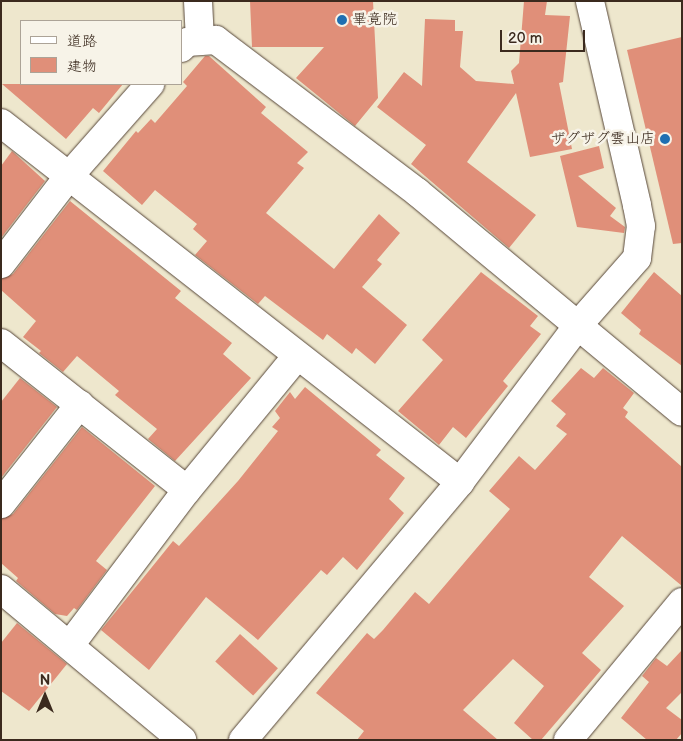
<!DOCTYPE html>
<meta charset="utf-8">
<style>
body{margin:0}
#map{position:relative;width:683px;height:741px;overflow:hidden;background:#eee7cd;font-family:"Balsamiq Sans","Klee One",sans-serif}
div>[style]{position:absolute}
.building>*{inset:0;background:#e08f79;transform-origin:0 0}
.roads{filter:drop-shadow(0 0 1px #564638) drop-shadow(0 0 1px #564638)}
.minor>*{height:28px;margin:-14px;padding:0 14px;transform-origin:14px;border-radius:14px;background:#fff}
.dots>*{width:14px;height:14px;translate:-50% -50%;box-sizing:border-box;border:2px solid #f7f3e8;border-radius:50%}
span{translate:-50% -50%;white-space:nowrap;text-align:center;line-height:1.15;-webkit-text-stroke:5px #f7f3e8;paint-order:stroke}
.poi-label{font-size:15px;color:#3b2a1e}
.left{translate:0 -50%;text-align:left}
.right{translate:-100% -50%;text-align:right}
.frame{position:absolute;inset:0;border:2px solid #3b2a1e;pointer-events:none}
.legend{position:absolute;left:20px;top:20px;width:162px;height:65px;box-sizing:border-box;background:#f7f3e8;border:1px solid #aca397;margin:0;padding:6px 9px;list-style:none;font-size:15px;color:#3b2a1e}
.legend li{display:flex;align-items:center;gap:10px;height:25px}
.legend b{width:25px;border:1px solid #aca397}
.north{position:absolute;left:20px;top:671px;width:50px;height:50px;-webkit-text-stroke:4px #f7f3e8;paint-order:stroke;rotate:0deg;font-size:14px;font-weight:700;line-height:20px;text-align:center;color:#3b2a1e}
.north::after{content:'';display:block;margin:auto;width:18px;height:22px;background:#3b2a1e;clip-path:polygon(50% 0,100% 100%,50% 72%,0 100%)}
.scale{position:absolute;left:500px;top:30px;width:85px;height:22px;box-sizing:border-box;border:2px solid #3b2a1e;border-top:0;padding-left:6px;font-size:15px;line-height:18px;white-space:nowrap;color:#3b2a1e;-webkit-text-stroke:4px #f7f3e8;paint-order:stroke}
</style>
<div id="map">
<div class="building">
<i style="clip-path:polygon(250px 1px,373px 1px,378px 98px,355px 126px,296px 78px,324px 47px,252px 47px)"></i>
<i style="clip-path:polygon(524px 1px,547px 1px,545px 15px,570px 16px,563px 82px,559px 83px,572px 149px,530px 157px,516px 93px,467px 162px,536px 215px,509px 248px,411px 164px,426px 145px,377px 107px,404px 72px,422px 86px,425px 19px,455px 20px,455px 31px,463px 31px,460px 67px,476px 81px,514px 84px,511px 71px,519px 63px)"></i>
<i style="clip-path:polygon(682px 37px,682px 243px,673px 244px,627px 50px)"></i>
<i style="clip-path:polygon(205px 56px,209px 56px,266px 107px,261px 113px,308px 152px,297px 163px,304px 168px,266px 213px,334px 269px,379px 214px,400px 233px,377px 260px,382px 264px,362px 287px,407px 325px,375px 364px,356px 348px,352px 354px,327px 334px,323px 340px,265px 296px,258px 304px,195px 255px,207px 241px,193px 229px,197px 224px,155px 190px,142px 205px,103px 171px,136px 131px,138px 133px,151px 119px,155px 123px,187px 86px,183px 82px)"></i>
<i style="clip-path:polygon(2px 84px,123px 84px,99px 113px,93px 108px,66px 139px)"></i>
<i style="clip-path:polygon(599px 146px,604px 168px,578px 176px,616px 208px,610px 216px,625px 227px,624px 233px,577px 227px,560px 156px)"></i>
<i style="clip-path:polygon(12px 151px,45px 181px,1px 238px,1px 166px)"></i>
<i style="clip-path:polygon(70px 201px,181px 291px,175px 298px,232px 343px,223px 354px,251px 378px,175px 461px,148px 439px,157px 429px,115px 395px,119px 391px,77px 356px,63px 372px,39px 353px,41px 351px,23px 337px,36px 321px,1px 290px,1px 279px,13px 274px)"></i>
<i style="clip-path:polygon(481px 272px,538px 316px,530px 326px,541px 334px,503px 381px,508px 386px,466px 438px,453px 427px,439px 445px,398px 411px,443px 360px,422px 340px)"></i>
<i style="clip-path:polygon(654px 272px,682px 296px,682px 366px,639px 334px,641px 330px,621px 313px)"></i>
<i style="clip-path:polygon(581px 368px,594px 378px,603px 368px,634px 393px,623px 408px,628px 412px,625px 417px,682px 467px,682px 586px,622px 536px,589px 577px,624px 606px,582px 653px,601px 670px,541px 740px,533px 740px,514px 723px,544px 686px,513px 659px,463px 710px,498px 740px,357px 740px,364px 731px,316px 693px,367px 633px,374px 639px,383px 630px,415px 592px,429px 604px,510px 509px,489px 491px,519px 456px,535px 470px,567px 434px,556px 426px,566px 414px,551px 401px)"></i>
<i style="clip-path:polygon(20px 378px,57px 407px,1px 478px,1px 402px)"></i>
<i style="clip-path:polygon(305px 387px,381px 450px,376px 455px,405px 478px,389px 499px,404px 513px,357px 570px,343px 557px,327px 575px,321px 570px,258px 640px,206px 597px,149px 670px,101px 630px,173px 541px,179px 546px,238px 481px,278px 431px,272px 427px,280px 418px,275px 411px,290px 392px,295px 399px)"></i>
<i style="clip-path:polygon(82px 427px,155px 486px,96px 561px,107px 570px,77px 610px,74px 608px,67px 616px,55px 614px,16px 581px,18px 578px,1px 563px,1px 519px,13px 514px)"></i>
<i style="clip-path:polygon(17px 623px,67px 664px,29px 711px,1px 691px,1px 643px)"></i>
<i style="left:240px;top:634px;width:51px;height:37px;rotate:42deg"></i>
<i style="clip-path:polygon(682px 650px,682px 692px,666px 708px,682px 720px,682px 733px,676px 740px,647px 740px,621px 718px,649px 682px,642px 676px,656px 658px,667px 666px)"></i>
</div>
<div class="roads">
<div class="minor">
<i style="left:198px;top:1px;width:40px;rotate:87.1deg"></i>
<i style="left:181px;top:48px;width:8px;rotate:-45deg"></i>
<i style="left:187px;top:42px;width:29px;rotate:-4deg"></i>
<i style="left:216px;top:40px;width:252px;rotate:37.1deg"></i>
<i style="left:417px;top:192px;width:344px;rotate:39.7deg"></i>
<i style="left:1px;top:123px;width:583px;rotate:38.03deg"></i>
<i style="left:1px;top:264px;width:111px;rotate:-52.3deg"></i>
<i style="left:69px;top:176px;width:123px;rotate:-48.6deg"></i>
<i style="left:1px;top:343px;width:237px;rotate:38.3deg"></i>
<i style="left:1px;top:504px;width:127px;rotate:-51.7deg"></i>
<i style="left:1px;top:589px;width:236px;rotate:39.8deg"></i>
<i style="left:70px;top:645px;width:194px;rotate:-53deg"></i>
<i style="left:187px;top:490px;width:173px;rotate:-50.6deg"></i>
<i style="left:243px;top:740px;width:337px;rotate:-49.9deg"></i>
<i style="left:460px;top:482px;width:198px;rotate:-53deg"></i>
<i style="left:579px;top:324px;width:88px;rotate:-48.7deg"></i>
<i style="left:637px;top:258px;width:32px;rotate:-83deg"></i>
<i style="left:641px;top:226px;width:21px;rotate:-101deg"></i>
<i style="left:637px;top:205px;width:209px;rotate:-103deg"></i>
<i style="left:568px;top:740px;width:179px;rotate:-50.4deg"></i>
</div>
</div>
<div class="dots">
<i style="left:342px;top:20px;background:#1f6fb2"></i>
<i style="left:665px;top:139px;background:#1f6fb2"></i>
</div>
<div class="poi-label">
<span class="left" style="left:352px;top:20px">畢竟院</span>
<span class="right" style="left:655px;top:139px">ザグザグ雲山店</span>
</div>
<div class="frame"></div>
<ul class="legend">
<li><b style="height:6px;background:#fff"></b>道路</li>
<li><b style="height:14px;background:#e08f79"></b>建物</li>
</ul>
<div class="north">N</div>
<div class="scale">20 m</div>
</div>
